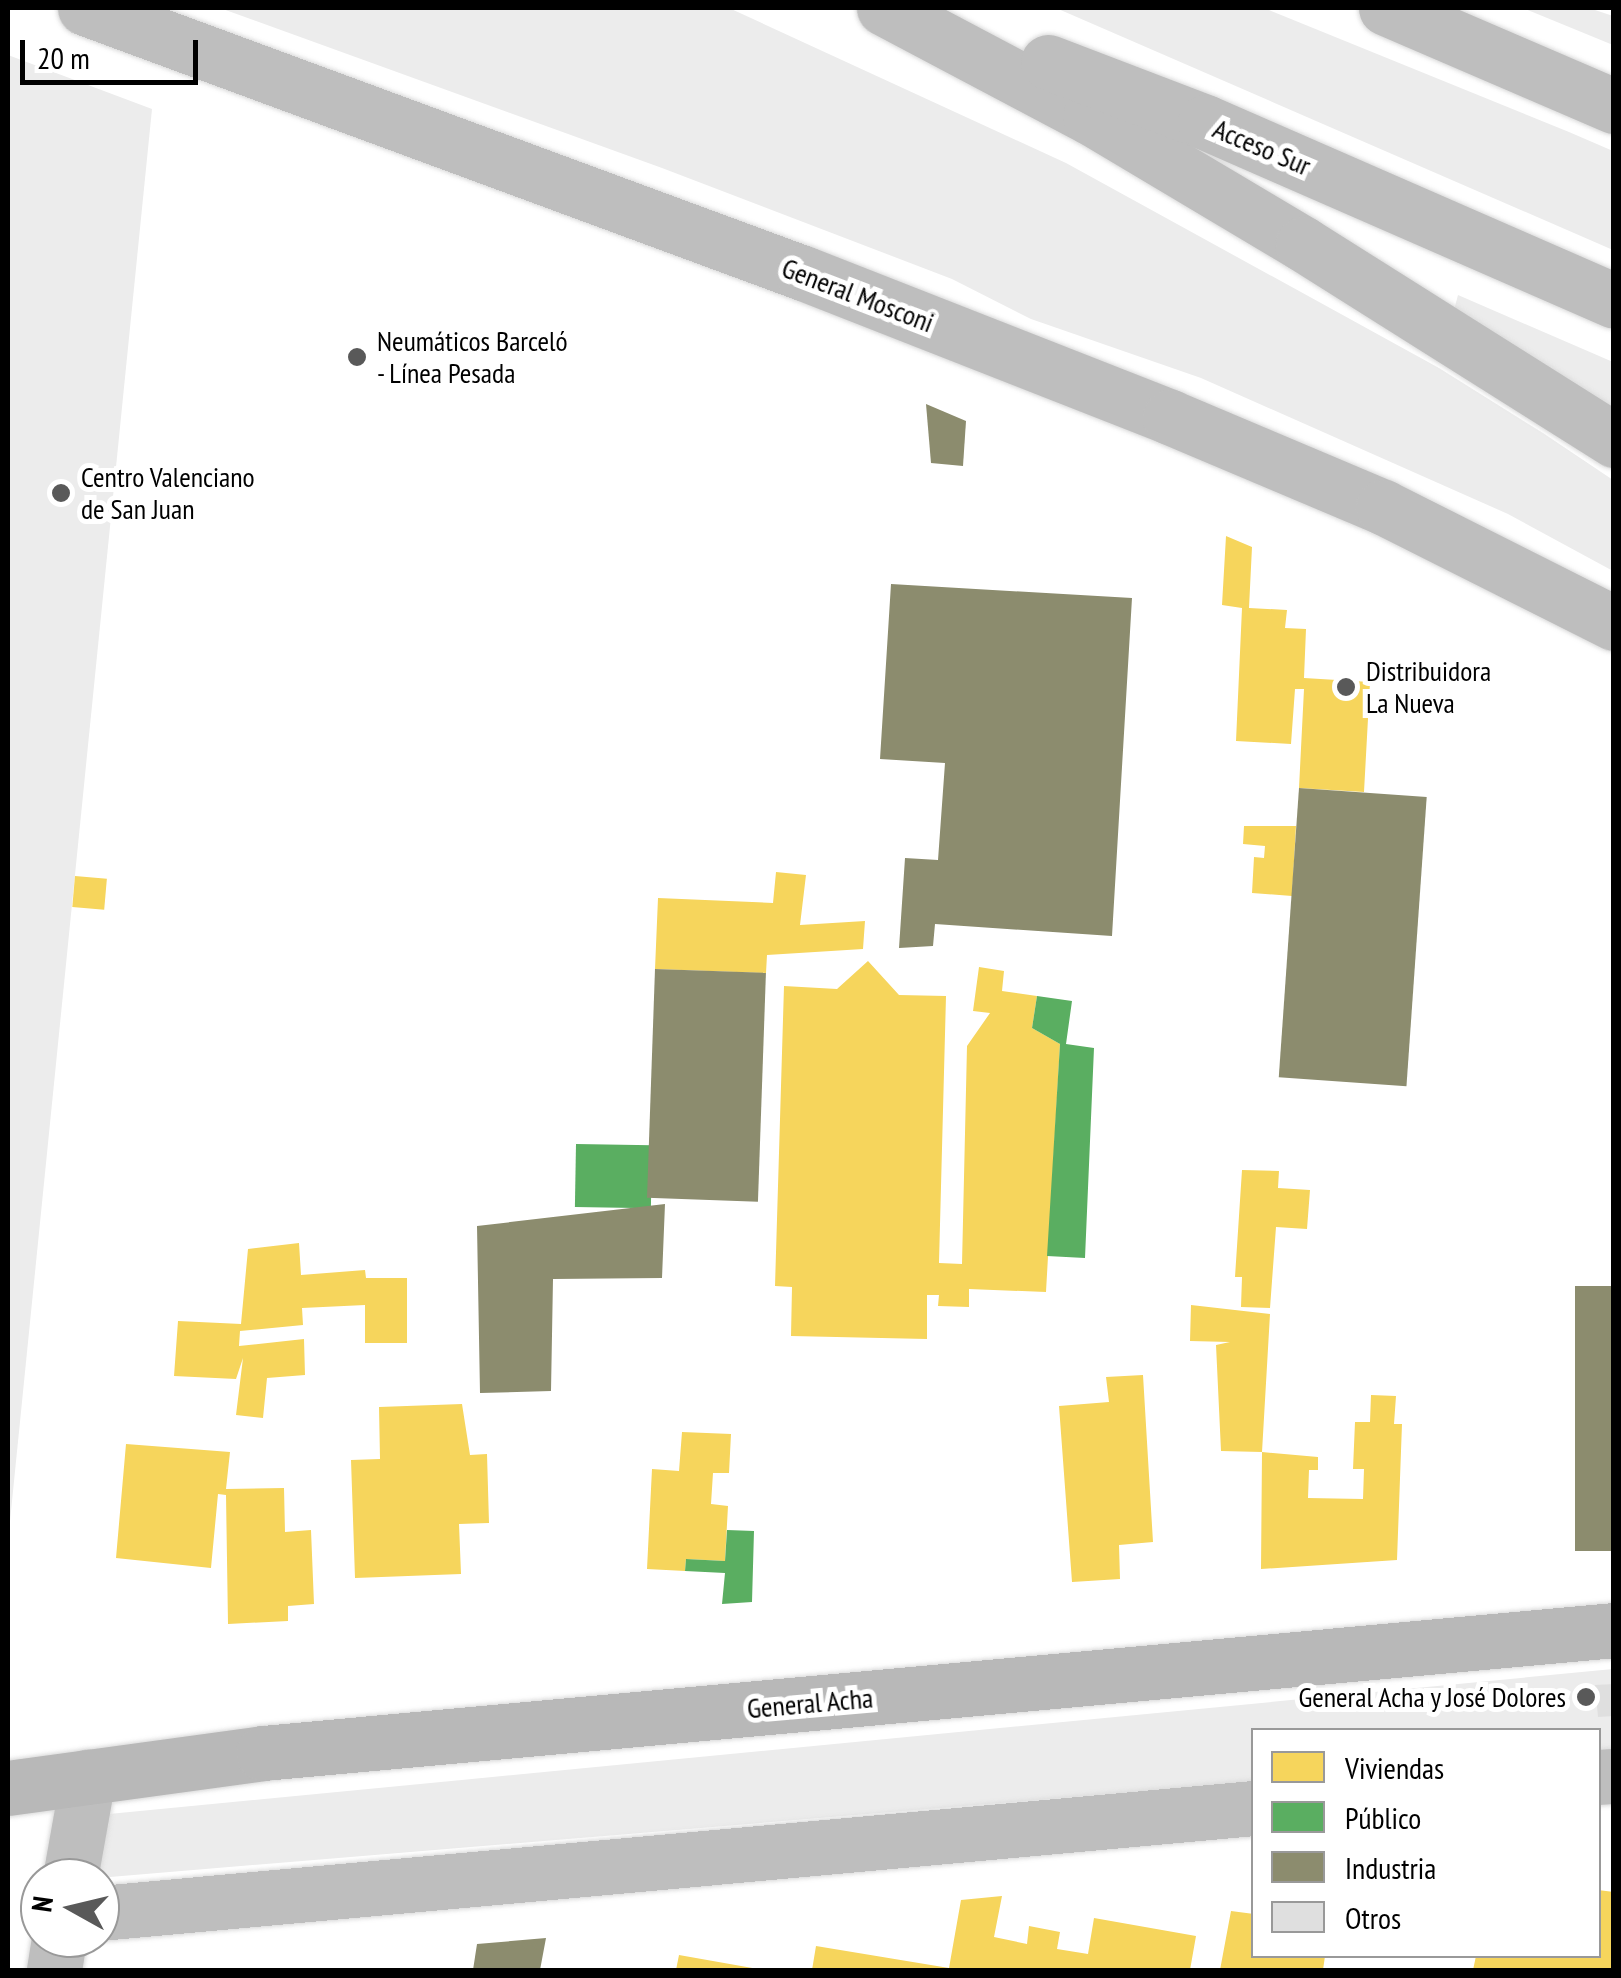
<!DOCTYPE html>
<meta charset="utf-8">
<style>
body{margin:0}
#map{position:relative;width:1621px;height:1978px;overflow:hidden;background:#fff;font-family:"PT Sans Narrow",sans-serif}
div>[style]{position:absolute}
.green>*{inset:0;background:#ececec}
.homes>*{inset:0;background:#f6d55c;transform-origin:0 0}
.public>*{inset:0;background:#5aae61;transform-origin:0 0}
.industry>*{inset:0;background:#8c8c6e;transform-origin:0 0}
.building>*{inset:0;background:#dfdfdf}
.roads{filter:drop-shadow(0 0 2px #dbdbdb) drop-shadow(0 0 2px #dbdbdb)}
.minor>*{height:55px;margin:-27.5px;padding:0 27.5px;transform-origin:27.5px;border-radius:27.5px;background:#bebebe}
.tertiary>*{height:55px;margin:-27.5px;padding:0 27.5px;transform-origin:27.5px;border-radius:27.5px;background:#bebebe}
.secondary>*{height:55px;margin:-27.5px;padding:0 27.5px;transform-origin:27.5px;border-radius:27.5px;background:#b8b8b8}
.motorway>*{height:55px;margin:-27.5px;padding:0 27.5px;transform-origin:27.5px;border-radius:27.5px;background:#bebebe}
.dots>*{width:28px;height:28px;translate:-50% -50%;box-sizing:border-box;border:5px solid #fff;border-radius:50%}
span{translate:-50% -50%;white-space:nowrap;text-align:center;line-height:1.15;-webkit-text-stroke:10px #fff;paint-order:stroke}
.street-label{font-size:28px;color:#000}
.poi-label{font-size:28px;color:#000}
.left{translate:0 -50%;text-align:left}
.right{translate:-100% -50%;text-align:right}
.frame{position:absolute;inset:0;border:10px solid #000;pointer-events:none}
.legend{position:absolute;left:1251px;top:1728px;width:350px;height:230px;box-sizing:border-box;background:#fff;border:2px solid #999;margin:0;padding:12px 18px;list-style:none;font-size:30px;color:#000}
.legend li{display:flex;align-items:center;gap:20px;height:50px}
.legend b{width:50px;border:2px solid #999}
.north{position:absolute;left:20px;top:1858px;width:100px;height:100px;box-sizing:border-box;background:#fff;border:2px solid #999;border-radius:50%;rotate:278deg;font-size:28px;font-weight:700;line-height:40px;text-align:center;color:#000}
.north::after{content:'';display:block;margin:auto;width:35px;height:45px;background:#595959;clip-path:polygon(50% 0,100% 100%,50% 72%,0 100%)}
.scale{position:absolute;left:20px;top:40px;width:178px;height:45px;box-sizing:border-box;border:5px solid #000;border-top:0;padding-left:12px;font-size:30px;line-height:35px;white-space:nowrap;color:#000;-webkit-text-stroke:8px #fff;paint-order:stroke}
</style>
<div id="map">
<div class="green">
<i style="clip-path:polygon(220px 8px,729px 8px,1066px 163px,1439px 368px,1543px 433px,1613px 480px,1613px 571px,1508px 514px,1201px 378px,1031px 319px,952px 279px,662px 168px)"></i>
<i style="clip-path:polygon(1056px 8px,1264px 8px,1569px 132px,1613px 151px,1613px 250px)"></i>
<i style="clip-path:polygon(1523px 8px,1589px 8px,1613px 16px,1613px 45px)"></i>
<i style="clip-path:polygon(8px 55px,152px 109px,8px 1541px)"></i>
<i style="clip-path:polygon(1458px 295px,1613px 362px,1613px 411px,1454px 310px)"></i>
<i style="clip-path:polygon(1613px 1669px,1613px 1752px,1599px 1754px,1598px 1730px,1254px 1730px,1253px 1782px,98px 1878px,109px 1814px)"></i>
</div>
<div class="homes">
<i style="clip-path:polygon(1226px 536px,1252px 547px,1249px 608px,1287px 610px,1285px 628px,1306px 629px,1304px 678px,1370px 682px,1364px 792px,1299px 788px,1304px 689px,1295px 689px,1291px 744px,1236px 741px,1242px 608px,1222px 605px)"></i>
<i style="clip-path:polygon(1244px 826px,1296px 826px,1292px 896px,1252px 893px,1254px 857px,1264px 858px,1265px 846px,1243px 844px)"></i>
<i style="clip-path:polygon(776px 872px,806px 875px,800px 925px,865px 921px,863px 949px,767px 955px,766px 973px,655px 969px,658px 898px,773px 903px)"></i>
<i style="left:75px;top:876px;width:32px;height:31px;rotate:5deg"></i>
<i style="clip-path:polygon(868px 961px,899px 995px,946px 996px,939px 1263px,962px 1264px,967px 1046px,990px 1013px,973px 1011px,979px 967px,1004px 971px,1002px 991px,1037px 996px,1032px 1028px,1060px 1044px,1046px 1292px,969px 1289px,969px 1307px,938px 1306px,939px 1295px,927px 1295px,927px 1339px,791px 1336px,792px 1287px,775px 1286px,784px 986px,837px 989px)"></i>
<i style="clip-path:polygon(1242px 1170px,1279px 1171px,1278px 1188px,1310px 1190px,1307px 1229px,1276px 1227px,1270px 1308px,1241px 1307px,1242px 1277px,1235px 1277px)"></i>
<i style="clip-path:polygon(299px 1243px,301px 1275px,365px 1270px,366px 1278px,407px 1278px,407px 1343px,365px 1343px,365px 1305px,302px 1308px,303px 1325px,240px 1331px,239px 1346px,304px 1339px,305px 1375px,267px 1378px,263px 1418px,236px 1415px,243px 1358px,236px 1379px,174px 1376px,178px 1321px,241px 1324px,248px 1249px)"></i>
<i style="clip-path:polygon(1191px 1305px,1270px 1314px,1262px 1452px,1318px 1457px,1318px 1470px,1309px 1470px,1308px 1498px,1363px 1499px,1364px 1469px,1353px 1469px,1355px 1422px,1370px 1422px,1371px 1395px,1396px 1396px,1394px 1424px,1402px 1424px,1397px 1560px,1261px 1569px,1262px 1452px,1221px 1451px,1216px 1345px,1230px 1342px,1190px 1341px)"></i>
<i style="clip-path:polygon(1143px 1375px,1153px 1542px,1119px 1545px,1120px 1579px,1072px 1582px,1059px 1406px,1109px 1402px,1106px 1377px)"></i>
<i style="clip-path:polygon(462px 1404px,470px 1455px,487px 1454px,489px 1523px,459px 1524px,461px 1574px,355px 1578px,351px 1460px,380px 1459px,379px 1407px)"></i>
<i style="clip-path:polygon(682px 1432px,731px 1434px,729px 1473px,713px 1473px,711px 1504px,728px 1506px,725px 1561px,686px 1559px,685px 1571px,647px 1569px,652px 1469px,679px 1471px)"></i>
<i style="clip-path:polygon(126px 1444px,230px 1452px,226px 1489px,284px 1488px,285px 1532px,311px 1530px,314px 1604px,288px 1606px,288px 1621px,228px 1624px,226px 1495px,218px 1494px,211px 1568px,116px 1558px)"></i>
<i style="clip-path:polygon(1598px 1890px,1614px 1892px,1614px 1970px,1473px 1970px,1476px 1956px,1598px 1956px)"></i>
<i style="clip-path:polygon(1002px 1896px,994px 1937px,1027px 1944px,1029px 1926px,1060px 1932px,1057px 1949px,1088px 1954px,1094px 1918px,1196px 1936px,1190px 1970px,812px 1970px,816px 1946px,949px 1968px,961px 1900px)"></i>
<i style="clip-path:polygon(1231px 1911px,1254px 1914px,1254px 1956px,1325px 1956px,1323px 1970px,1220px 1970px)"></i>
<i style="clip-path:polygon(679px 1955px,758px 1969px,758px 1970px,676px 1970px)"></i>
</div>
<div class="public">
<i style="clip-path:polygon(1037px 996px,1072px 1001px,1066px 1044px,1094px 1048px,1085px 1258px,1047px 1256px,1060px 1044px,1032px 1028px)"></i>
<i style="left:576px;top:1144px;width:76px;height:63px;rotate:1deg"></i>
<i style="clip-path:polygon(727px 1530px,754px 1531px,752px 1602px,722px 1604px,725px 1573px,685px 1571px,686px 1559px,725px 1561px)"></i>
</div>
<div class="industry">
<i style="clip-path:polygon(926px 404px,966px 421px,963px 466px,931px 463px)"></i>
<i style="clip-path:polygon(891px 584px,1132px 598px,1112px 936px,935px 924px,933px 946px,899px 948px,905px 858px,938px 860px,945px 763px,880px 759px)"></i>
<i style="left:1299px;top:788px;width:128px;height:290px;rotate:4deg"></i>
<i style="left:655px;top:969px;width:111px;height:229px;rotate:2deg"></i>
<i style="clip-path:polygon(665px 1204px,662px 1278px,553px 1279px,551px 1391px,480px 1393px,477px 1226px)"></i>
<i style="left:1575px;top:1286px;width:39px;height:265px"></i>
<i style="clip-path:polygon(546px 1938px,540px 1970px,473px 1970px,477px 1944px)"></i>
</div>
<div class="building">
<i style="clip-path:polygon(1614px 1684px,1614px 1716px,1598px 1717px,1595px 1685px)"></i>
</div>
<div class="roads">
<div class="minor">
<i style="left:1598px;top:1777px;width:16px;rotate:-4deg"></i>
<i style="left:70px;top:1878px;width:103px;rotate:-79.9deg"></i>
<i style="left:100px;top:1913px;width:1159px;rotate:-5.2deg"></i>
<i style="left:54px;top:1970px;width:32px;rotate:-81deg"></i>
</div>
<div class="tertiary">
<i style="left:85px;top:8px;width:765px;rotate:20.26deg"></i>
<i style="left:803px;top:273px;width:394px;rotate:21.4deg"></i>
<i style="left:1170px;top:417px;width:231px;rotate:22.9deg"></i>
<i style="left:1383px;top:507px;width:258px;rotate:26.7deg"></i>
</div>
<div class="secondary">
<i style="left:8px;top:1788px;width:257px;rotate:-7.8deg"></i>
<i style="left:263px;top:1753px;width:1357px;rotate:-5.2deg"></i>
</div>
<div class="motorway">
<i style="left:884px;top:8px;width:233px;rotate:27.9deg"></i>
<i style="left:1090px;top:117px;width:248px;rotate:30.8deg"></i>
<i style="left:1303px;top:244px;width:368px;rotate:32.2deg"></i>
<i style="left:1386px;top:8px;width:248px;rotate:23.3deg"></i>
<i style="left:1048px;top:62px;width:168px;rotate:20.9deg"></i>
<i style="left:1205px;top:122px;width:446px;rotate:23.6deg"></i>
</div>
</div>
<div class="dots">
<i style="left:357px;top:357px;background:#595959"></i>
<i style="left:61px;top:493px;background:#595959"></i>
<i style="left:1346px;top:687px;background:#595959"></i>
<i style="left:1586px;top:1697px;background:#595959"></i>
</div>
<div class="street-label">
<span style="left:1262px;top:147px;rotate:23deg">Acceso Sur</span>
<span style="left:858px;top:295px;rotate:21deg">General Mosconi</span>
<span style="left:810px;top:1703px;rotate:-5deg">General Acha</span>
</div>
<div class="poi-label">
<span class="left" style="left:377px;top:357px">Neumáticos Barceló<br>- Línea Pesada</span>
<span class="left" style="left:81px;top:493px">Centro Valenciano<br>de San Juan</span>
<span class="left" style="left:1366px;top:687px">Distribuidora<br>La Nueva</span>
<span class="right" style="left:1566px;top:1697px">General Acha y José Dolores</span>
</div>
<div class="frame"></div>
<ul class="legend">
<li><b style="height:28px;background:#f6d55c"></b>Viviendas</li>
<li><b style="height:28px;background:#5aae61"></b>Público</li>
<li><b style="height:28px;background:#8c8c6e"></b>Industria</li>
<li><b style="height:28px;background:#dfdfdf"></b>Otros</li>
</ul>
<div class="north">N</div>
<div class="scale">20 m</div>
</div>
